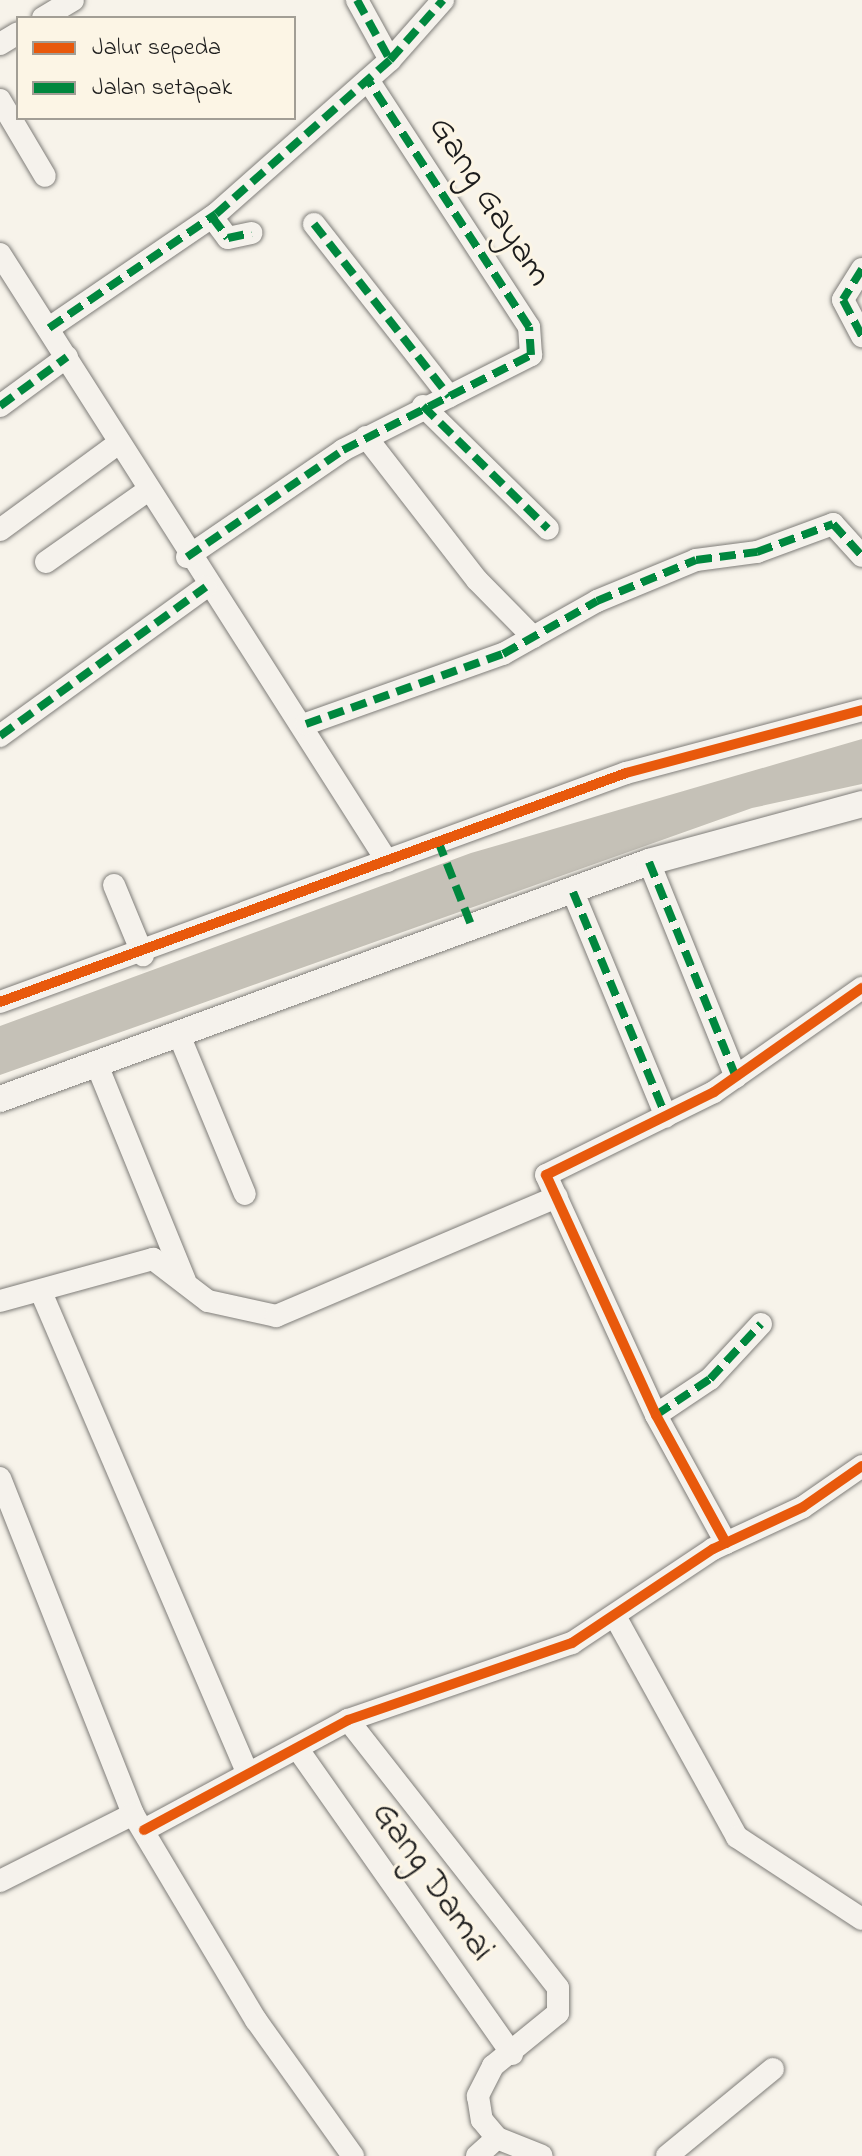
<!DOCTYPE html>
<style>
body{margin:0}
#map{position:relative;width:862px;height:2156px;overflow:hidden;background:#f7f3ea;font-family:"Indie Flower",sans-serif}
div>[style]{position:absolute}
.water>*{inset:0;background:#c5c1b7}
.roads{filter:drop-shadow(0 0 2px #7f7d79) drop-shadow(0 0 2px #7f7d79)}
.minor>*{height:22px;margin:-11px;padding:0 11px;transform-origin:11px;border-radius:11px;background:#f5f2ec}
.major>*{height:26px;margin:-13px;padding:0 13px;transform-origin:13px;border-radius:13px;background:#f5f2ec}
.quiet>*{height:8px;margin-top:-4px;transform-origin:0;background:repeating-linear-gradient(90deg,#00873e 0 16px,transparent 0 24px)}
.cycleway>*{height:10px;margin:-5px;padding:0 5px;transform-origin:5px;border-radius:5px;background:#e8590c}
span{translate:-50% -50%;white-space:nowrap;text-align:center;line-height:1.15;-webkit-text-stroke:6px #fcf5e5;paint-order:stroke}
.street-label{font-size:36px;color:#1c1c1c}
.legend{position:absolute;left:16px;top:16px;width:280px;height:104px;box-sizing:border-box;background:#fcf5e5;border:2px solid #a29e95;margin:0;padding:10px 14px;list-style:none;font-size:24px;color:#1c1c1c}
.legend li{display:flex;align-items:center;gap:16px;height:40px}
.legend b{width:40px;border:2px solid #a29e95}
</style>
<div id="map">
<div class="water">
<i style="clip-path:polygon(862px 739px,862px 784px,752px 808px,0 1075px,0 1026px,471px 853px)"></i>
</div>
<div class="roads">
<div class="minor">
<i style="left:357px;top:0;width:68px;rotate:61.2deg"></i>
<i style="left:43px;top:18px;width:35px;rotate:-31deg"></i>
<i style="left:0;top:44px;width:21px;rotate:-31deg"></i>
<i style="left:0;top:100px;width:88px;rotate:59.4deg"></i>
<i style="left:212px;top:217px;width:26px;rotate:53deg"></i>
<i style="left:228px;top:238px;width:24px;rotate:-12deg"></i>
<i style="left:314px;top:224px;width:219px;rotate:51.9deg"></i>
<i style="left:0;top:254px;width:720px;rotate:57.48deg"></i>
<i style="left:862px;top:269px;width:36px;rotate:122deg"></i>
<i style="left:843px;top:300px;width:41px;rotate:62.2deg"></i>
<i style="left:49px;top:328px;width:202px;rotate:-34.3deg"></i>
<i style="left:216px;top:214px;width:232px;rotate:-41.5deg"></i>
<i style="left:390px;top:60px;width:80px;rotate:-48.5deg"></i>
<i style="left:0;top:406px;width:83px;rotate:-36.2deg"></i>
<i style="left:423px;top:406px;width:175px;rotate:44.5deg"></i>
<i style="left:366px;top:437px;width:181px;rotate:52.2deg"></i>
<i style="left:477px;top:580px;width:80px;rotate:45.5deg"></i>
<i style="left:0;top:530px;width:147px;rotate:-36.2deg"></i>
<i style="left:187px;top:557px;width:189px;rotate:-34.4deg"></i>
<i style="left:343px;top:450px;width:211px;rotate:-26.8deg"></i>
<i style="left:531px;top:355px;width:28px;rotate:-94deg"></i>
<i style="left:529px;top:327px;width:295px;rotate:-123.1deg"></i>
<i style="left:46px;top:562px;width:123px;rotate:-35.1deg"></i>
<i style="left:306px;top:724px;width:209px;rotate:-19.6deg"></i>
<i style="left:503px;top:654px;width:108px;rotate:-29.4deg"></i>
<i style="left:597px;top:601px;width:107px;rotate:-22.5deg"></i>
<i style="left:696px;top:560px;width:62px;rotate:-7.5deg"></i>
<i style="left:757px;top:552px;width:81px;rotate:-20.2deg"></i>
<i style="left:833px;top:524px;width:43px;rotate:47.8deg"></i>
<i style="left:0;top:736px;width:254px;rotate:-35.9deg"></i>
<i style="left:649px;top:862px;width:232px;rotate:68deg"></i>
<i style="left:114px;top:885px;width:76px;rotate:67.5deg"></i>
<i style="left:573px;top:892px;width:243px;rotate:67.5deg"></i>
<i style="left:0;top:1002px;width:667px;rotate:-20.09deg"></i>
<i style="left:626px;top:773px;width:244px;rotate:-14.9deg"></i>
<i style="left:179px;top:1035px;width:172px;rotate:67.5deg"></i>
<i style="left:97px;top:1065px;width:233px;rotate:67.8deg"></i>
<i style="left:41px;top:1292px;width:522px;rotate:66.77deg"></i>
<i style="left:0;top:1301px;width:159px;rotate:-15.4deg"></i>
<i style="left:153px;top:1259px;width:69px;rotate:37.4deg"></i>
<i style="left:208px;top:1301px;width:70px;rotate:12.4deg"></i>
<i style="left:276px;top:1316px;width:305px;rotate:-23deg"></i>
<i style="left:656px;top:1415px;width:65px;rotate:-33.7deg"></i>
<i style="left:710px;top:1379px;width:75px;rotate:-47.2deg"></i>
<i style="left:0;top:1478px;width:361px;rotate:68.4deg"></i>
<i style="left:133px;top:1814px;width:240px;rotate:59.2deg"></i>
<i style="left:256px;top:2020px;width:167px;rotate:54.5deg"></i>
<i style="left:726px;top:1543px;width:146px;rotate:-118.7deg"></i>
<i style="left:656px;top:1415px;width:264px;rotate:-114.6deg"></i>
<i style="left:546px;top:1175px;width:187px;rotate:-26.3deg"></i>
<i style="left:714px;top:1092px;width:181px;rotate:-35.1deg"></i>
<i style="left:616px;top:1618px;width:250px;rotate:61.1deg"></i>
<i style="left:737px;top:1837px;width:149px;rotate:33.3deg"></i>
<i style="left:348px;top:1720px;width:340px;rotate:51.9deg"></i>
<i style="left:558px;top:1988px;width:25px;rotate:90deg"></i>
<i style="left:558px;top:2013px;width:84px;rotate:140.8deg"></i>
<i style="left:493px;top:2066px;width:34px;rotate:117deg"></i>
<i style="left:478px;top:2096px;width:24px;rotate:81deg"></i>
<i style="left:482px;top:2120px;width:23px;rotate:50deg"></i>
<i style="left:497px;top:2138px;width:48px;rotate:21.8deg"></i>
<i style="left:297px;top:1748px;width:374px;rotate:54.9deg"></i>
<i style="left:144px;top:1830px;width:232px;rotate:-28.3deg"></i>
<i style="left:348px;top:1720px;width:237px;rotate:-19deg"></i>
<i style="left:572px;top:1643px;width:169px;rotate:-33.7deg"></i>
<i style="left:713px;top:1549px;width:99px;rotate:-25deg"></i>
<i style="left:803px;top:1507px;width:72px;rotate:-34.8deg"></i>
<i style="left:0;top:1881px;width:149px;rotate:-26.7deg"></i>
<i style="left:477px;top:2156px;width:27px;rotate:-42deg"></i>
<i style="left:667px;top:2156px;width:137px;rotate:-39.4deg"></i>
</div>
<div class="major">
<i style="left:0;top:1099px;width:691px;rotate:-20.06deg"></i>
<i style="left:649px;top:862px;width:221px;rotate:-15.2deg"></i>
</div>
</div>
<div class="quiet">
<i style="left:357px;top:0;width:68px;rotate:61.2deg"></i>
<i style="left:212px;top:217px;width:26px;rotate:53deg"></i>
<i style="left:228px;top:238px;width:24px;rotate:-12deg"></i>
<i style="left:314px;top:224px;width:219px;rotate:51.9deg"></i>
<i style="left:862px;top:269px;width:36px;rotate:122deg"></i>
<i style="left:843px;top:300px;width:41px;rotate:62.2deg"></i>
<i style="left:49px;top:328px;width:202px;rotate:-34.3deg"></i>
<i style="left:216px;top:214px;width:232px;rotate:-41.5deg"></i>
<i style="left:390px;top:60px;width:80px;rotate:-48.5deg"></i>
<i style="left:0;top:406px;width:83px;rotate:-36.2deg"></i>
<i style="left:423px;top:406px;width:175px;rotate:44.5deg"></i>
<i style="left:187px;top:557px;width:189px;rotate:-34.4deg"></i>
<i style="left:343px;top:450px;width:211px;rotate:-26.8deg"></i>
<i style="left:531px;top:355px;width:28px;rotate:-94deg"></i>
<i style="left:529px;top:327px;width:295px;rotate:-123.1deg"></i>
<i style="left:306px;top:724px;width:209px;rotate:-19.6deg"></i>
<i style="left:503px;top:654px;width:108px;rotate:-29.4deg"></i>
<i style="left:597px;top:601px;width:107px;rotate:-22.5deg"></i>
<i style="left:696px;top:560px;width:62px;rotate:-7.5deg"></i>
<i style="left:757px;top:552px;width:81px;rotate:-20.2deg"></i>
<i style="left:833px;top:524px;width:43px;rotate:47.8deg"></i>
<i style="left:0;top:736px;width:254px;rotate:-35.9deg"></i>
<i style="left:438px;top:841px;width:96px;rotate:68.5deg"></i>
<i style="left:649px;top:862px;width:232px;rotate:68deg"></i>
<i style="left:573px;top:892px;width:243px;rotate:67.5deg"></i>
<i style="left:656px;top:1415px;width:65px;rotate:-33.7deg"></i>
<i style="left:710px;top:1379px;width:75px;rotate:-47.2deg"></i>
</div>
<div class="cycleway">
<i style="left:0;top:1002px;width:667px;rotate:-20.09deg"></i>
<i style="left:626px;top:773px;width:244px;rotate:-14.9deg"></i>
<i style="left:726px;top:1543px;width:146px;rotate:-118.7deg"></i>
<i style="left:656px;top:1415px;width:264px;rotate:-114.6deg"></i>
<i style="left:546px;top:1175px;width:187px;rotate:-26.3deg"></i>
<i style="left:714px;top:1092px;width:181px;rotate:-35.1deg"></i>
<i style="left:144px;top:1830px;width:232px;rotate:-28.3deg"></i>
<i style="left:348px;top:1720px;width:237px;rotate:-19deg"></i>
<i style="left:572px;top:1643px;width:169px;rotate:-33.7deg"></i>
<i style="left:713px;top:1549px;width:99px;rotate:-25deg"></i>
<i style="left:803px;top:1507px;width:72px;rotate:-34.8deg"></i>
</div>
<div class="street-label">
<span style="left:489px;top:202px;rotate:57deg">Gang Gayam</span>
<span style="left:432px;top:1882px;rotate:55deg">Gang Damai</span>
</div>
<ul class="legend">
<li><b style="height:10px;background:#e8590c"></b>Jalur sepeda</li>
<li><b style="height:10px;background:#00873e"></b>Jalan setapak</li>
</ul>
</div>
